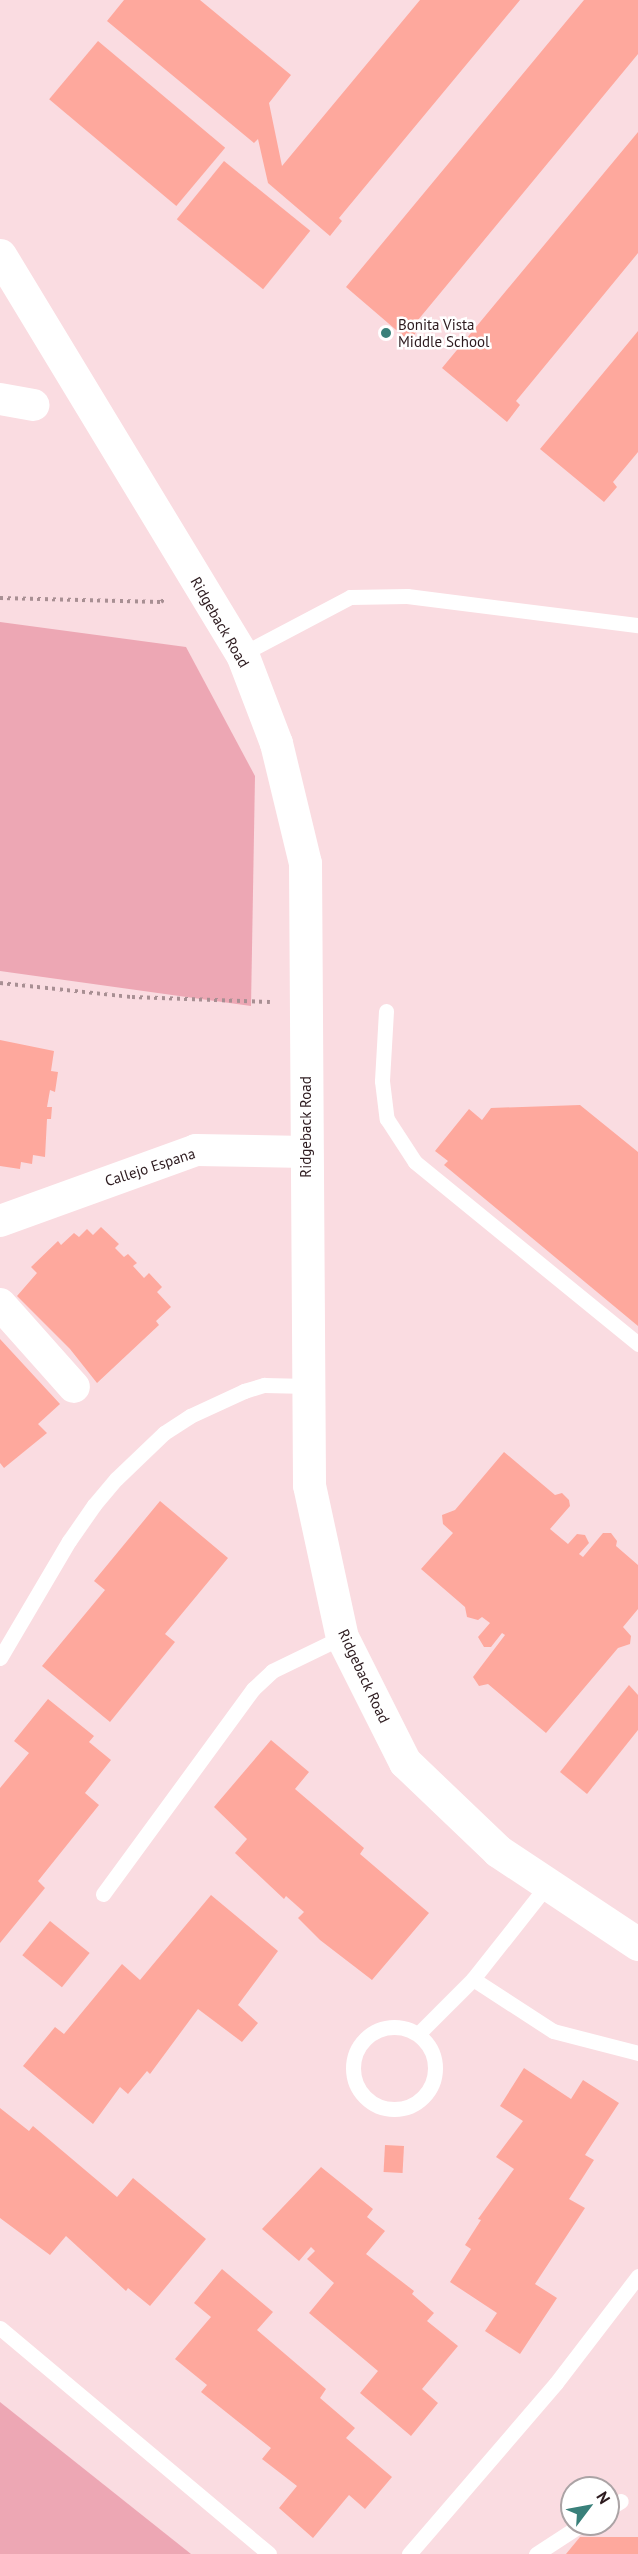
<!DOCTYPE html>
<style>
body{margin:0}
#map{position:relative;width:638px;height:2554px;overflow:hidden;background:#fadce1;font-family:"PT Sans",sans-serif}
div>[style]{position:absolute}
.green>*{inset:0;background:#eda7b4}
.building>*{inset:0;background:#fea89d;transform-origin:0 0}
.path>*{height:4px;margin-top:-2px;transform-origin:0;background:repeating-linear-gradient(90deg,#a88f93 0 3px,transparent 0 7.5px)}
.service>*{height:15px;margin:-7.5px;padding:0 7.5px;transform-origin:7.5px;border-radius:7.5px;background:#fff}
.service>.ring{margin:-7.5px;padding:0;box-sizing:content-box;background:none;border:15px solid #fff;border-radius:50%}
.minor>*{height:32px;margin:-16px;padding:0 16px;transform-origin:16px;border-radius:16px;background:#fff}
.tertiary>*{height:33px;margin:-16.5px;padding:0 16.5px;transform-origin:16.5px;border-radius:16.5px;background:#fff}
.dots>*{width:16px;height:16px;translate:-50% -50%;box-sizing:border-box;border:3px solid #fff;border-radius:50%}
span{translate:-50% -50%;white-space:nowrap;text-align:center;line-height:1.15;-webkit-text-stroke:5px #fff;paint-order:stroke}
.poi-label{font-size:15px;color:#2c1a1e}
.left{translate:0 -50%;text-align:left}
.street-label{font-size:15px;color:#2c1a1e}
.north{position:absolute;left:560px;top:2476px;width:60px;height:60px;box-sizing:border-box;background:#fff;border:2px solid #aba3a5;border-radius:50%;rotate:58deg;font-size:16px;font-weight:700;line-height:24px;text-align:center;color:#2c1a1e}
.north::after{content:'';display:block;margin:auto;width:21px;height:27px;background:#39807a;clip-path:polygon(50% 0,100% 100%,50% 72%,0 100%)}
</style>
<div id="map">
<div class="green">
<i style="clip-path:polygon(0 622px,186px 647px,255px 776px,251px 1006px,0 971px)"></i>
<i style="clip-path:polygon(0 2402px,191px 2554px,0 2554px)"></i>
</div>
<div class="building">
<i style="clip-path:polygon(124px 0,200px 0,291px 75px,269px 103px,282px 166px,420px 0,520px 0,339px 218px,342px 221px,330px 236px,268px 183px,258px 139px,254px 143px,107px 21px)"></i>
<i style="clip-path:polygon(584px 0,638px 0,638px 54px,418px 320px,423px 324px,409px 341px,346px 287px)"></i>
<i style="left:98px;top:41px;width:166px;height:76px;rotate:40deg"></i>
<i style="clip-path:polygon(638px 132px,638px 253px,516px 401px,520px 405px,507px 422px,442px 368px)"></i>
<i style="left:224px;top:161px;width:111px;height:75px;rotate:39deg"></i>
<i style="clip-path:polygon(638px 331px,638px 452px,613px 482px,617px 487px,604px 502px,540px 449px)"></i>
<i style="clip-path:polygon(0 1040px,54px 1051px,51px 1071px,58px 1072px,55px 1092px,50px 1090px,47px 1107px,52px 1107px,51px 1119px,47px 1119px,45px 1157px,33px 1155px,32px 1164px,21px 1162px,20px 1169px,0 1166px)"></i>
<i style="clip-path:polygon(580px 1105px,638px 1152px,638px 1326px,444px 1165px,448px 1161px,435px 1151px,469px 1109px,482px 1120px,491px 1108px)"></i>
<i style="clip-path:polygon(101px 1227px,119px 1244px,115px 1248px,124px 1257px,128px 1254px,137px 1263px,133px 1266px,144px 1278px,149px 1273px,162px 1287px,157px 1292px,171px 1307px,156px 1321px,159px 1325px,97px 1383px,70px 1349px,17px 1296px,37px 1273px,31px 1267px,58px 1241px,61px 1245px,74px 1233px,79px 1237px,87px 1229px,93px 1235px)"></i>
<i style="clip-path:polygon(0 1339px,60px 1404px,38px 1424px,47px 1433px,4px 1468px,0 1463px)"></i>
<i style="clip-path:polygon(504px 1452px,555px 1495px,562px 1493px,569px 1500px,570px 1506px,550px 1529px,568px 1544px,577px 1534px,585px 1535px,589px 1543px,579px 1554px,583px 1557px,603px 1533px,611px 1533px,617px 1541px,616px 1546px,638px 1565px,638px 1609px,623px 1627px,631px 1636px,630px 1644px,618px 1648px,546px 1733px,488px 1684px,479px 1686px,473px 1677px,505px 1635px,502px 1633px,491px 1647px,484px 1647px,478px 1637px,490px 1623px,482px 1617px,478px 1620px,467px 1617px,465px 1607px,421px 1569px,453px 1533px,443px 1524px,442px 1515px,455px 1510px)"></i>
<i style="clip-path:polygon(160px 1501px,228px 1558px,165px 1634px,175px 1642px,110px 1722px,42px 1666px,105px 1590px,94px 1581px)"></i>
<i style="clip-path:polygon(629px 1685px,638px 1695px,638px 1730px,587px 1794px,560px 1772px)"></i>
<i style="clip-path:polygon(48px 1699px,94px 1736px,89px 1742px,111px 1760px,85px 1793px,99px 1805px,38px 1881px,45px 1888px,0 1943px,0 1788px,29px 1753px,14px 1741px)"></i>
<i style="clip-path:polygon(271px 1740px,309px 1772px,295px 1789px,364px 1848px,360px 1854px,429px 1913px,372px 1980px,320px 1940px,298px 1918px,304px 1912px,286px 1896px,284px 1899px,235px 1853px,247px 1839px,214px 1807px)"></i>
<i style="clip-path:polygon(211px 1895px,278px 1951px,238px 2005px,258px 2023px,242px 2042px,198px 2009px,150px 2074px,147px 2071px,128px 2094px,120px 2087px,93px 2124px,23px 2066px,55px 2027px,64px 2034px,122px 1964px,140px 1980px)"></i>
<i style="left:50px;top:1921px;width:51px;height:44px;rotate:39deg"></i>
<i style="clip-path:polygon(524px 2068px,571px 2099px,583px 2080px,619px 2103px,585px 2155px,594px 2160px,569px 2199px,585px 2208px,535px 2284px,557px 2298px,520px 2354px,485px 2331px,497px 2313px,450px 2282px,471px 2249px,465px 2245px,481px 2220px,478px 2219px,514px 2169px,496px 2157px,523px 2121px,500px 2106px)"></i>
<i style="clip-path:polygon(0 2108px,29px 2131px,33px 2126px,117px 2197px,133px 2178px,206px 2239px,150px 2306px,128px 2288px,126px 2291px,66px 2236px,50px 2255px,0 2218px)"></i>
<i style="left:385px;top:2145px;width:19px;height:27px;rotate:3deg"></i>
<i style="clip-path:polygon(321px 2167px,373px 2209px,367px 2217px,385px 2231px,366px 2254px,414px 2291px,412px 2294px,434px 2313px,427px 2321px,458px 2346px,422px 2389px,438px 2403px,411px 2436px,360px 2393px,378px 2371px,309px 2313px,334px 2283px,307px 2259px,315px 2251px,311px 2247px,299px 2261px,262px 2229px)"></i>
<i style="clip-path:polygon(222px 2269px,273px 2312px,257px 2330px,326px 2389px,320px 2398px,355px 2428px,346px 2438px,392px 2477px,365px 2509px,349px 2495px,313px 2538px,279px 2508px,297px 2486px,262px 2459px,271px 2448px,201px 2392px,207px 2385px,175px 2359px,211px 2317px,194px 2303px)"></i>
<i style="clip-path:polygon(580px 2537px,638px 2537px,638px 2554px,566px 2554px)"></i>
</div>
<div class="path">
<i style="left:0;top:598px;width:161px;rotate:1.4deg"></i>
<i style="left:161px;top:602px;width:6px;rotate:-39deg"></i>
<i style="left:0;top:983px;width:133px;rotate:6.1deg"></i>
<i style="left:132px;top:997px;width:138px;rotate:2.1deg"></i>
</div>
<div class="service">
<i style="left:242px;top:654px;width:122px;rotate:-27.8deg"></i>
<i style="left:350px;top:597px;width:57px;rotate:-1deg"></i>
<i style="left:407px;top:596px;width:233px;rotate:7.2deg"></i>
<i style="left:386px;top:1011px;width:70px;rotate:93.3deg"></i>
<i style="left:382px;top:1081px;width:38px;rotate:83deg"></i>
<i style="left:387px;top:1119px;width:51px;rotate:56.9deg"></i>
<i style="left:415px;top:1162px;width:288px;rotate:39.2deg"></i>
<i style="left:0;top:1658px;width:136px;rotate:-59.5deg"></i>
<i style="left:69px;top:1541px;width:44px;rotate:-55.2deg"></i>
<i style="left:94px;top:1505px;width:34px;rotate:-50deg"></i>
<i style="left:116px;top:1479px;width:66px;rotate:-43.8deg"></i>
<i style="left:164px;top:1433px;width:31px;rotate:-33deg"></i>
<i style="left:190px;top:1416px;width:60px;rotate:-24.8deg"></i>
<i style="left:244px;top:1391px;width:21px;rotate:-17deg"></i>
<i style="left:264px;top:1385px;width:44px;rotate:1.3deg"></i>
<i style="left:548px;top:1884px;width:121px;rotate:128.3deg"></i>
<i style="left:473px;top:1979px;width:95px;rotate:33deg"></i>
<i style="left:553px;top:2031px;width:88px;rotate:14.5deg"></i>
<i style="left:103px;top:1894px;width:254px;rotate:-53.8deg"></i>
<i style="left:253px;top:1689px;width:26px;rotate:-43deg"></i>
<i style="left:272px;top:1671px;width:78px;rotate:-25.9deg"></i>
<i class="ring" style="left:353px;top:2027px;width:67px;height:67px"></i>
<i style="left:418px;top:2034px;width:78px;rotate:-45deg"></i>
<i style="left:0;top:2328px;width:351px;rotate:40deg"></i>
<i style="left:608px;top:2509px;width:15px;rotate:-32deg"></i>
<i style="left:409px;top:2554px;width:225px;rotate:-49.3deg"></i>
<i style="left:556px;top:2383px;width:135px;rotate:-52.5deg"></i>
<i style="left:536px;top:2554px;width:55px;rotate:-33.1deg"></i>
</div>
<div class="minor">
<i style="left:0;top:399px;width:34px;rotate:10deg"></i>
<i style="left:0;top:1221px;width:208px;rotate:-19.9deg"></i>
<i style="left:196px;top:1150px;width:110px;rotate:1deg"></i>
<i style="left:0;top:1304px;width:111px;rotate:48.3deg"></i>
</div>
<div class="tertiary">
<i style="left:0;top:255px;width:467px;rotate:58.8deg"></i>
<i style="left:242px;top:654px;width:95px;rotate:69.1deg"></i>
<i style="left:276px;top:743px;width:123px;rotate:76.4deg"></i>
<i style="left:305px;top:863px;width:622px;rotate:89.63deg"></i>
<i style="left:309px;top:1485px;width:156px;rotate:77.8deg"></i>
<i style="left:342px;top:1637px;width:140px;rotate:63.3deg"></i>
<i style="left:405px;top:1762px;width:129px;rotate:43.7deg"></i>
<i style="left:498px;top:1851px;width:168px;rotate:33.6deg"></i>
</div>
<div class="dots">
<i style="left:386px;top:333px;background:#39807a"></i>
</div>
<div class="poi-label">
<span class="left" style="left:398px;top:333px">Bonita Vista<br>Middle School</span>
</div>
<div class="street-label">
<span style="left:220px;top:622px;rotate:60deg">Ridgeback Road</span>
<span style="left:306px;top:1127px;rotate:-90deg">Ridgeback Road</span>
<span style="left:150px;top:1167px;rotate:-18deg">Callejo Espana</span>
<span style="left:364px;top:1676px;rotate:65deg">Ridgeback Road</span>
</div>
<div class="north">N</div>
</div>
